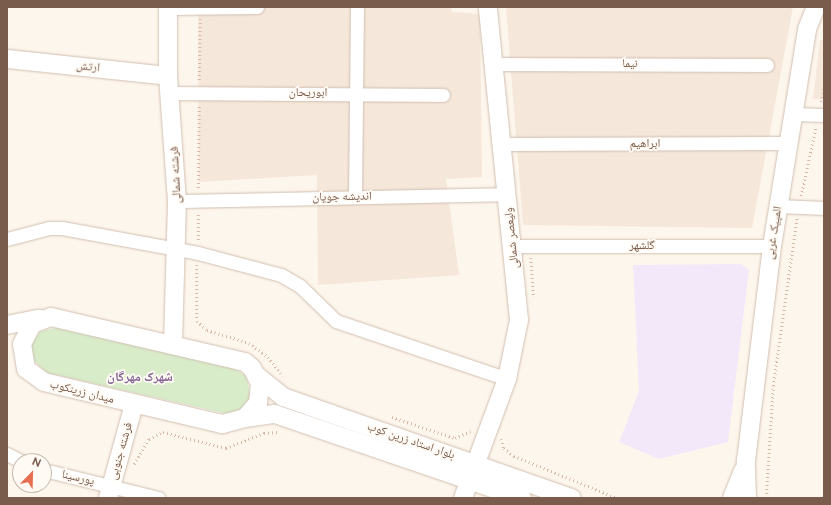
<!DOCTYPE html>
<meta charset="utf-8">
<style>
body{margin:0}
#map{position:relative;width:831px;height:505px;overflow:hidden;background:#fdf6ec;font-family:Raleway,"Noto Naskh Arabic",sans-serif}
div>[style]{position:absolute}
.residential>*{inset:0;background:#f5e8da}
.education>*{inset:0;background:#f3e8fa}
.green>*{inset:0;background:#d8ecc9}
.path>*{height:2.5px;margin-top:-1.25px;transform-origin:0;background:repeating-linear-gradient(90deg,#d9b8a5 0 1px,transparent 0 4px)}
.roads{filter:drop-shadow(0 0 1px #d1beb0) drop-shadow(0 0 1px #d1beb0)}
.street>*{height:13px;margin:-6.5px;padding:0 6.5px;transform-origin:6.5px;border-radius:6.5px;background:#fff}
.secondary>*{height:18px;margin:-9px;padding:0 9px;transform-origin:9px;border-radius:9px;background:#fff}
span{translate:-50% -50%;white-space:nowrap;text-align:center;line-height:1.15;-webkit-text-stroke:3.5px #fffaf3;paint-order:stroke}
.street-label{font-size:12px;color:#7a5c4d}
.neighbourhood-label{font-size:13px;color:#846695;font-weight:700}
.frame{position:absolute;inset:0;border:8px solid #7a5c4d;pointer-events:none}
.north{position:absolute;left:12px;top:453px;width:40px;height:40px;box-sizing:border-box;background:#fffaf3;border:1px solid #cabbb1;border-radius:50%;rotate:23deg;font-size:11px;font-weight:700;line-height:16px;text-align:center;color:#7a5c4d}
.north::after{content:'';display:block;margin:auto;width:14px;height:18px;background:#e76f51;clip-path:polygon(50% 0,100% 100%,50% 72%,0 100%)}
</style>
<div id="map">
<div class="residential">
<i style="clip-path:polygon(198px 7px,451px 7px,452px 12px,480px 14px,482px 177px,446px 179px,459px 275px,318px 285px,317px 175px,199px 182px)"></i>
<i style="clip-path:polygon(506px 7px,793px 7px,752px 228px,523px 225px)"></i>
<i style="clip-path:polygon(820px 40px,824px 40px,824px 99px,813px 99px)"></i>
</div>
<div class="education">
<i style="clip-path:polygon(741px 264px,749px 270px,728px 442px,659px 459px,619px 442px,639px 391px,633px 265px)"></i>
</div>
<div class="green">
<i style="clip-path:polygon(56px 328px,233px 368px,246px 376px,251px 396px,243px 409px,228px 414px,47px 373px,31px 358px,31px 343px,41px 331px)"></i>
</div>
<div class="path">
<i style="left:199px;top:80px;width:61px;rotate:-89.1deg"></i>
<i style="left:821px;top:102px;width:14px;rotate:-78deg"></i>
<i style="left:198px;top:188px;width:83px;rotate:-89.3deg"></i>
<i style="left:801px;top:196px;width:72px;rotate:-77.9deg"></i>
<i style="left:198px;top:240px;width:27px;rotate:-90deg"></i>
<i style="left:531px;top:258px;width:39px;rotate:86deg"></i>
<i style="left:197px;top:265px;width:56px;rotate:90deg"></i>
<i style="left:197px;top:321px;width:13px;rotate:42deg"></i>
<i style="left:207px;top:330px;width:44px;rotate:17.2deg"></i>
<i style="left:249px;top:343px;width:24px;rotate:36deg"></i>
<i style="left:268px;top:357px;width:24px;rotate:52deg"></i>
<i style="left:392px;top:417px;width:66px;rotate:18.4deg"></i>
<i style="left:455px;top:438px;width:17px;rotate:-25deg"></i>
<i style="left:501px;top:439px;width:9px;rotate:72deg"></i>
<i style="left:504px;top:448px;width:13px;rotate:39deg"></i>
<i style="left:514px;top:456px;width:111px;rotate:22.2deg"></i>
<i style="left:134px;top:464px;width:29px;rotate:-59deg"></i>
<i style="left:149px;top:439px;width:16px;rotate:-27deg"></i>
<i style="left:163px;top:432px;width:65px;rotate:14.3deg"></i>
<i style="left:226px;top:448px;width:41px;rotate:-21.5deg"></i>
<i style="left:264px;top:433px;width:14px;rotate:-4deg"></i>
<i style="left:766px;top:498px;width:112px;rotate:-86.4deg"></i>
<i style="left:773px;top:386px;width:170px;rotate:-81.9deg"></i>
</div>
<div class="roads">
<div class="street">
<i style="left:168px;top:8px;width:89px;rotate:-0.6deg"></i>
<i style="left:493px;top:64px;width:274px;rotate:0.2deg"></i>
<i style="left:172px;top:93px;width:271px;rotate:0.4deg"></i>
<i style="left:793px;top:114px;width:31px;rotate:2deg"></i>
<i style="left:501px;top:144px;width:287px;rotate:-0.2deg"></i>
<i style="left:355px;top:197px;width:190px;rotate:-89.4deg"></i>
<i style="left:177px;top:201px;width:330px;rotate:-1.2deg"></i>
<i style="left:778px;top:206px;width:46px;rotate:2.5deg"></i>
<i style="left:7px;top:239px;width:43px;rotate:-14.7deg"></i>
<i style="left:49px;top:228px;width:13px"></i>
<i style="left:62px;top:228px;width:138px;rotate:10.4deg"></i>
<i style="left:198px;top:253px;width:86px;rotate:14.8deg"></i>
<i style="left:281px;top:275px;width:22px;rotate:30deg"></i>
<i style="left:300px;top:286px;width:50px;rotate:44.2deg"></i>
<i style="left:336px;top:321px;width:181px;rotate:18.7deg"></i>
<i style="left:513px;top:246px;width:259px"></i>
<i style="left:7px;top:454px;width:16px;rotate:27deg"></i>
<i style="left:44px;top:470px;width:118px;rotate:13.7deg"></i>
</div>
<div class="secondary">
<i style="left:168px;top:7px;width:69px;rotate:90deg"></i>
<i style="left:168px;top:76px;width:125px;rotate:85.9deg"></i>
<i style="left:177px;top:201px;width:142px;rotate:91.6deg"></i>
<i style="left:7px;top:59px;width:162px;rotate:6deg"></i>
<i style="left:51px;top:317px;width:199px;rotate:13.1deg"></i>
<i style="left:245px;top:362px;width:9px;rotate:41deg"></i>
<i style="left:252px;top:368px;width:18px;rotate:63deg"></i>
<i style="left:260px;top:384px;width:19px;rotate:96deg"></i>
<i style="left:258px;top:403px;width:20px;rotate:131deg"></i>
<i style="left:245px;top:418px;width:24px;rotate:165deg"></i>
<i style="left:222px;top:424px;width:183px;rotate:-166.7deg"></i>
<i style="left:44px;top:382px;width:22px;rotate:-144deg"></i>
<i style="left:26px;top:369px;width:25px;rotate:-99deg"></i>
<i style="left:22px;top:344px;width:22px;rotate:-63deg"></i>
<i style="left:32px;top:324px;width:20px;rotate:-20deg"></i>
<i style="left:7px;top:325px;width:33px;rotate:-11deg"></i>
<i style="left:256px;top:375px;width:35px;rotate:39deg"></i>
<i style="left:283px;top:397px;width:306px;rotate:19.3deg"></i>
<i style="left:245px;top:418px;width:30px;rotate:-8deg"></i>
<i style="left:275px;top:414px;width:261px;rotate:18.8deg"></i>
<i style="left:108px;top:498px;width:98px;rotate:-74.5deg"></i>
<i style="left:463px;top:498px;width:127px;rotate:-69.7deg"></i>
<i style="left:507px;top:379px;width:60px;rotate:-78.5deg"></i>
<i style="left:519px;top:320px;width:315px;rotate:-95.7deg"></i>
<i style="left:732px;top:498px;width:29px;rotate:-68deg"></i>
<i style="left:747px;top:498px;width:37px;rotate:-92deg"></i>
<i style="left:746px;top:461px;width:217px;rotate:-83.1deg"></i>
<i style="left:772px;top:246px;width:220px;rotate:-80.8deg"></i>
<i style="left:807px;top:29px;width:24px;rotate:-68deg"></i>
</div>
</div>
<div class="street-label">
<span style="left:630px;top:64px">نیما</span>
<span style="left:88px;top:67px;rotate:6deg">ارتش</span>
<span style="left:308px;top:93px">ابوریحان</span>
<span style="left:645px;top:144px">ابراهیم</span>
<span style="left:176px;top:175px;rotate:-93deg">فرشته شمالی</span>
<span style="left:342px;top:197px;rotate:-1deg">اندیشه جویان</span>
<span style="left:774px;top:233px;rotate:-81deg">المپیک غربی</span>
<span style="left:512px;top:238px;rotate:-96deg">ولیعصر شمالی</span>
<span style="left:642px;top:246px">گلشهر</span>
<span style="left:82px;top:392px;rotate:14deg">میدان زرینکوب</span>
<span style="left:411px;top:441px;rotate:19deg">بلوار استاد زرین کوب</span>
<span style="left:121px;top:451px;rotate:-74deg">فرشته جنوبی</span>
<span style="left:78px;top:478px;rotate:13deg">پورسینا</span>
</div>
<div class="neighbourhood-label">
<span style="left:140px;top:377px">شهرک مهرگان</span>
</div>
<div class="frame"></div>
<div class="north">N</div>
</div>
